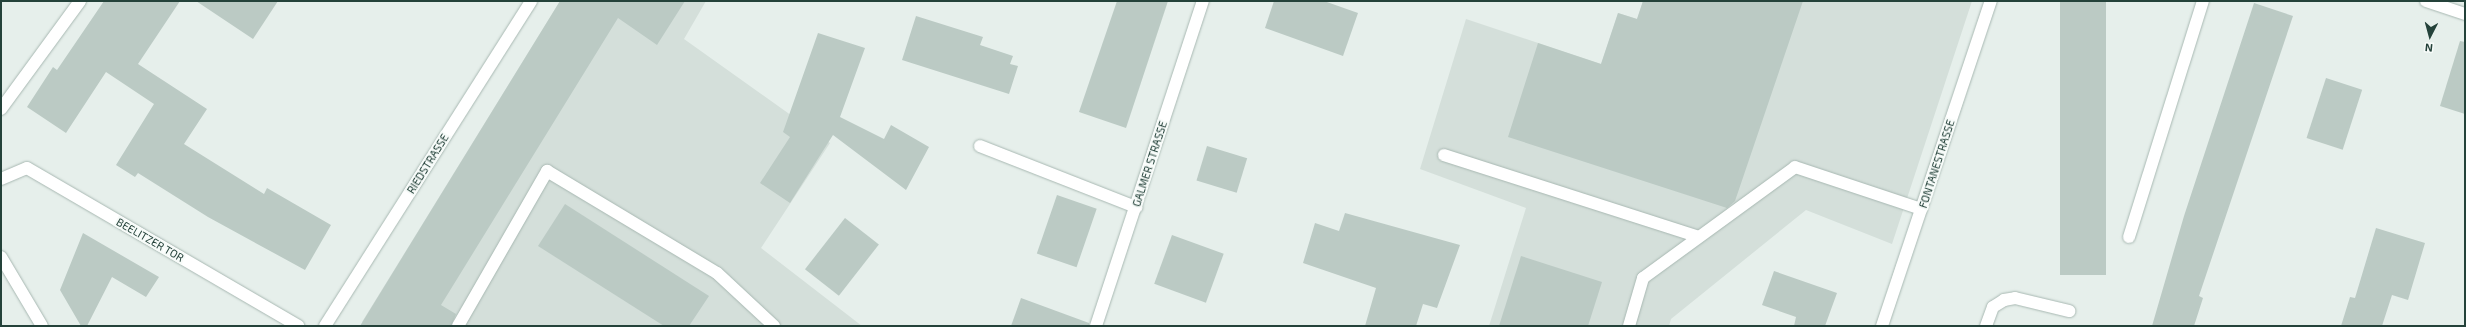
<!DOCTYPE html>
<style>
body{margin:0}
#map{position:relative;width:2466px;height:327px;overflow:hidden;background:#e6efeb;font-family:"Exo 2",sans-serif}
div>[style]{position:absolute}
.built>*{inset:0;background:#d4dfda}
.building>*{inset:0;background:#bbcac4;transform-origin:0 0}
.roads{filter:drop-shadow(0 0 1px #a8b8b2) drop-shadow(0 0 1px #a8b8b2)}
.service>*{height:12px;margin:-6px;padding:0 6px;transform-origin:6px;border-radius:6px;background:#fff}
.minor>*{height:12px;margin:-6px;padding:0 6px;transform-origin:6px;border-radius:6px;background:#fff}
.tertiary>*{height:12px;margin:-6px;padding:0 6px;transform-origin:6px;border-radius:6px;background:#fff}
.secondary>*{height:12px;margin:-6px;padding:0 6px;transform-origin:6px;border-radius:6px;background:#fff}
span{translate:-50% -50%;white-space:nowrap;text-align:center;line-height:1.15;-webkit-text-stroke:4px #f7fbf9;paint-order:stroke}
.street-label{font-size:11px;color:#24423a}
.frame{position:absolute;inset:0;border:2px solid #24423a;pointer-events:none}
.north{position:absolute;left:2410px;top:16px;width:40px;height:40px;-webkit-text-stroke:3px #f7fbf9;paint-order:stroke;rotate:186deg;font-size:11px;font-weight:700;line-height:16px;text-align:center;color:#24423a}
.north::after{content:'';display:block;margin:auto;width:14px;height:18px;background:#24423a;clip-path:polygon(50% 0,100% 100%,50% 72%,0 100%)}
</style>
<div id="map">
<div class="built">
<i style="clip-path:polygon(560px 1px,706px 1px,684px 39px,830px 143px,761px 248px,862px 326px,369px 326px,362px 322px)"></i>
<i style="clip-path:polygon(1643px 1px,1972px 1px,1892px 244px,1806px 210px,1671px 319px,1669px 326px,1489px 326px,1526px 208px,1420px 169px,1466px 19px,1601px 64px,1618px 13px,1637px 19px)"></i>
</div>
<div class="building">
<i style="clip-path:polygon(104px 1px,180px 1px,138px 64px,207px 109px,184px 144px,264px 194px,267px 188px,331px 225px,305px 270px,208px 217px,138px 173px,135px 177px,116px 165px,154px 104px,106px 72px,66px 133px,27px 107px,53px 67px,57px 70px)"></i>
<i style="clip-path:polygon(196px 1px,278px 1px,253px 39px)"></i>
<i style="clip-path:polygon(560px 1px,685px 1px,657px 45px,618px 18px,441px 305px,456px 314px,451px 326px,360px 326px)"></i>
<i style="clip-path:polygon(1117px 1px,1168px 1px,1126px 128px,1079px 112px)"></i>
<i style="clip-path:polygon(1274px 1px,1324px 1px,1358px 13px,1343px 56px,1265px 28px)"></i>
<i style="clip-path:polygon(1643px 1px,1803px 1px,1735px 201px,1727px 208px,1508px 137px,1538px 43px,1601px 64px,1618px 13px,1637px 19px)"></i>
<i style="left:2060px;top:1px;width:46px;height:274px"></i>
<i style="clip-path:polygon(2254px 3px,2293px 16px,2199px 296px,2203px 298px,2194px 326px,2152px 326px,2184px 216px)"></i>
<i style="clip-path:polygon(916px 16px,983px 37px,980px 45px,1013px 56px,1010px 64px,1018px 66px,1009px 94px,902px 60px)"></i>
<i style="clip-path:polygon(818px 33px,865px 48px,840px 117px,884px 139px,891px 125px,929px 147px,906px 190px,833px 135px,790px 203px,760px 183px,790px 137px,783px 132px)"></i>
<i style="clip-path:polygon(2460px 41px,2465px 42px,2465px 114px,2440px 106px)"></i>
<i style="left:2326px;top:78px;width:38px;height:63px;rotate:18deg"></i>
<i style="left:1207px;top:146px;width:42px;height:36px;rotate:17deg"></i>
<i style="left:1057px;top:195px;width:42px;height:62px;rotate:19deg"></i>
<i style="clip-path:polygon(565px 204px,709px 296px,689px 326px,664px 326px,538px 246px)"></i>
<i style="clip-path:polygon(1345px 213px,1460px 245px,1437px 308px,1423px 304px,1416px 326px,1365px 326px,1376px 288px,1303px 263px,1315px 223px,1339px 231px)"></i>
<i style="left:845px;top:218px;width:43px;height:65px;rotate:38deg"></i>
<i style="clip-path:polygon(2376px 228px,2425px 243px,2408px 300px,2392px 295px,2382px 326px,2341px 326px,2350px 297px,2355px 298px)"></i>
<i style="clip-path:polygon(83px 233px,159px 277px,146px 297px,112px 277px,87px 326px,81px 326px,60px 290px)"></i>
<i style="left:1172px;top:235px;width:55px;height:52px;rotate:20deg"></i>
<i style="clip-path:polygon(1521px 256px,1602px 282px,1588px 326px,1499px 326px)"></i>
<i style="clip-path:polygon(1774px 271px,1837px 293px,1825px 326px,1794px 326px,1796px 317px,1762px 305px)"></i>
<i style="clip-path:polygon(1021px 298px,1089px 323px,1089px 326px,1011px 326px)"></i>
</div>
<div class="roads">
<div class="service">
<i style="left:1px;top:109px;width:134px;rotate:-53.8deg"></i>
<i style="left:980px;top:146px;width:168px;rotate:21.4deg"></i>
<i style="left:1444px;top:155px;width:265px;rotate:17.8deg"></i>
<i style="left:2129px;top:237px;width:247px;rotate:-72.6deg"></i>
<i style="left:458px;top:326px;width:179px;rotate:-60.1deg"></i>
<i style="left:547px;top:171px;width:198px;rotate:31deg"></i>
<i style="left:717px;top:273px;width:78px;rotate:42.9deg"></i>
<i style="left:1629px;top:326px;width:50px;rotate:-73.7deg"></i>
<i style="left:1643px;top:278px;width:188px;rotate:-36.1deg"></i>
<i style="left:1795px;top:167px;width:133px;rotate:18.4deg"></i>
<i style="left:1986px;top:326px;width:20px;rotate:-70deg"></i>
<i style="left:1993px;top:307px;width:13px;rotate:-32deg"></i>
<i style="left:2004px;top:300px;width:11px;rotate:-10deg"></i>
<i style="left:2015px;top:298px;width:56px;rotate:13.5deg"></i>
</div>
<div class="minor">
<i style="left:1px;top:179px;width:28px;rotate:-23deg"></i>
<i style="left:27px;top:168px;width:314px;rotate:30.2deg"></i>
<i style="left:325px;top:326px;width:385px;rotate:-57.6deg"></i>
<i style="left:1096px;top:326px;width:342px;rotate:-71.8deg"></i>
<i style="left:1882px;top:326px;width:343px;rotate:-71.5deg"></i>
</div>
<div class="tertiary">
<i style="left:2426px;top:1px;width:41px;rotate:18.4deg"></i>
</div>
<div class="secondary">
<i style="left:1px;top:257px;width:80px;rotate:59.3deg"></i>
</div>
</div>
<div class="street-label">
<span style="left:428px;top:164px;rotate:-58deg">RIEDSTRASSE</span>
<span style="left:1150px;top:164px;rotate:-72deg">GALMER STRASSE</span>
<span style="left:1937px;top:164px;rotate:-72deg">FONTANESTRASSE</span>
<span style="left:150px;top:240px;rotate:30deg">BEELITZER TOR</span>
</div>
<div class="frame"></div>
<div class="north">N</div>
</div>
